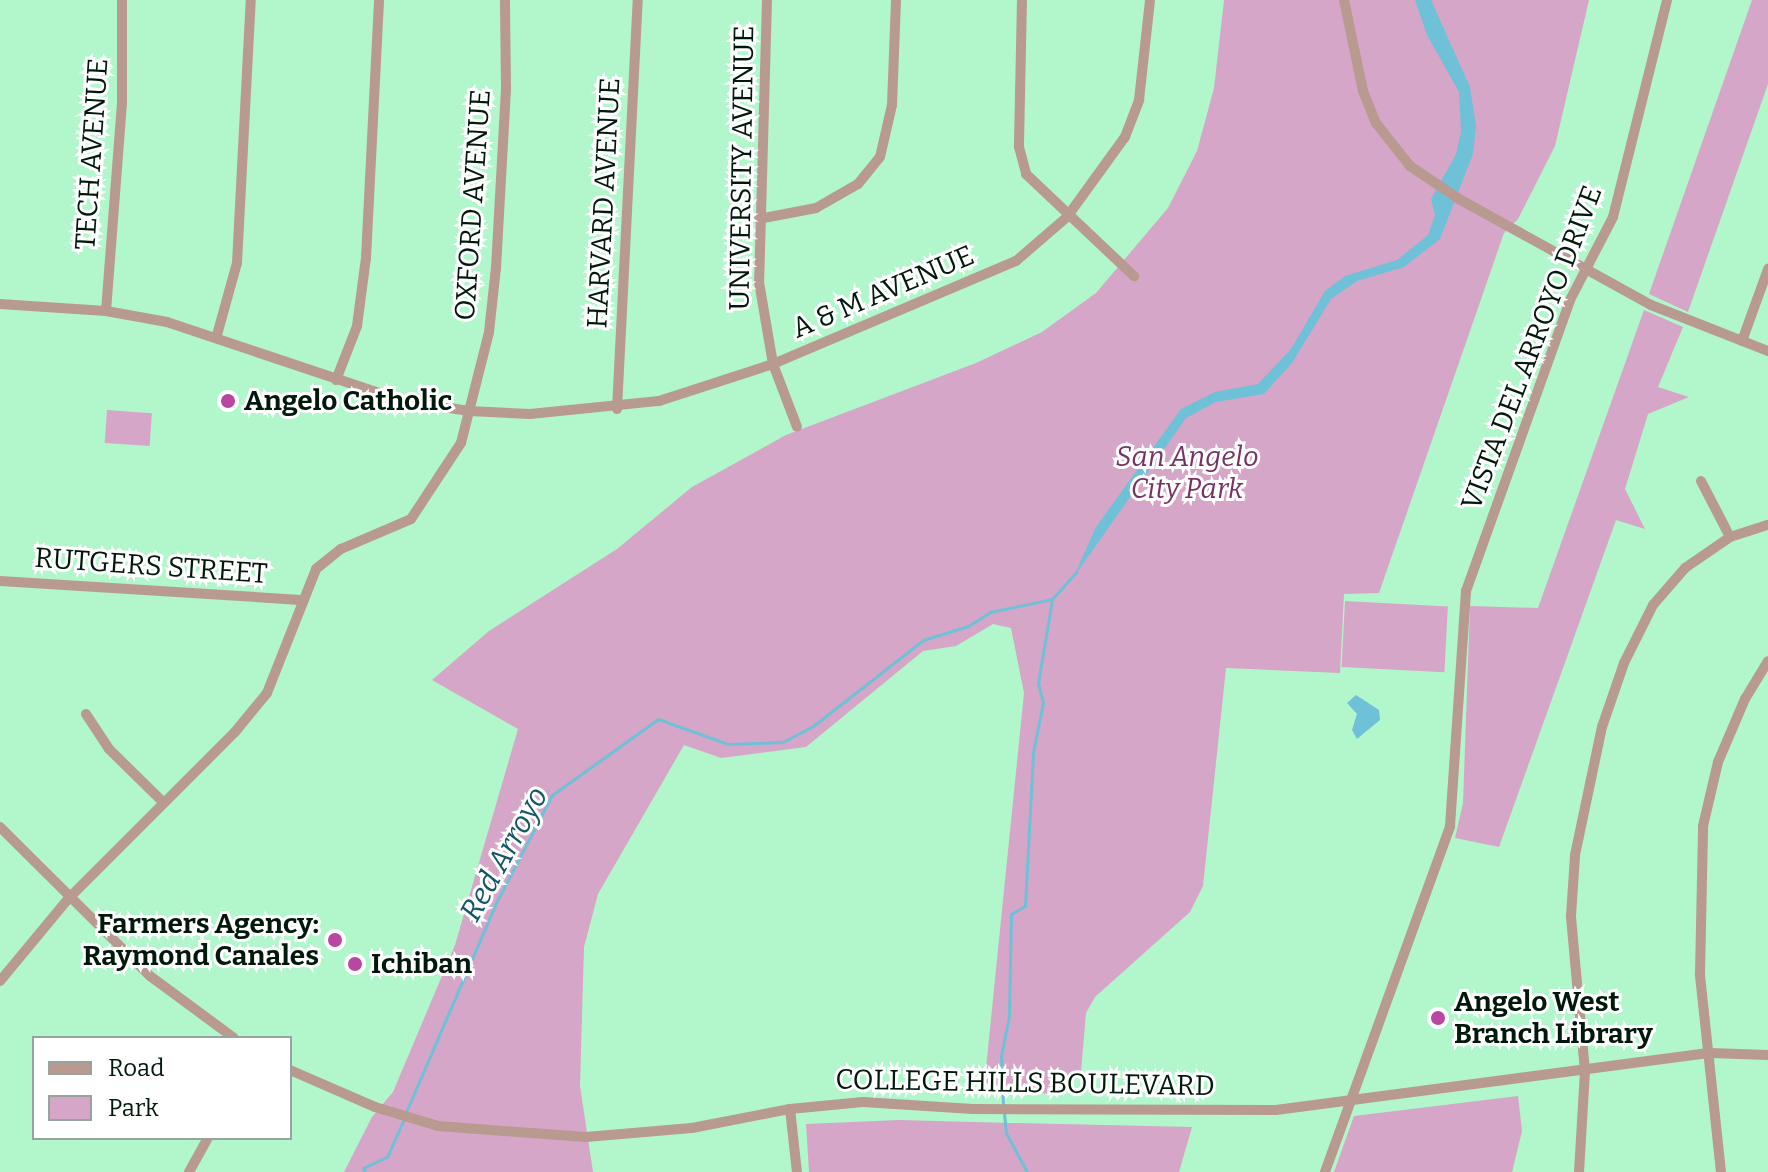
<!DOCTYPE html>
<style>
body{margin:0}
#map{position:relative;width:1768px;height:1172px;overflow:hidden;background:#b2f6cc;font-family:Bitter,serif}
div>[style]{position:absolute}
.green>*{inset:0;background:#d5a6c7;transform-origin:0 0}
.water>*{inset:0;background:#6fc1d7}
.stream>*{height:3px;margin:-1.5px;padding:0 1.5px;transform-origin:1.5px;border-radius:1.5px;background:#6fc1d7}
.minor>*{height:10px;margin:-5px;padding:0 5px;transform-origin:5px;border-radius:5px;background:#b89a91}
.dots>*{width:22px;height:22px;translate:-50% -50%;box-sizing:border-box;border:4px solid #fff;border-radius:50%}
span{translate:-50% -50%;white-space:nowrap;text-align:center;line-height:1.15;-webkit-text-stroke:6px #fff;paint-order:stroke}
.street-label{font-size:28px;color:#00190b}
.poi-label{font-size:28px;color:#00190b;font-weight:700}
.left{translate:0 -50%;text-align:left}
.right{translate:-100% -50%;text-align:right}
.park-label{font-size:28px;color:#763266;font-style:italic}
.water-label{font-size:30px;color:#105666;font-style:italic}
.legend{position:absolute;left:32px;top:1036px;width:260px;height:104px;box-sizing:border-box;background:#fff;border:2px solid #99a39d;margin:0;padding:10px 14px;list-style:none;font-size:24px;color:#00190b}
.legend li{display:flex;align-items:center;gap:16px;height:40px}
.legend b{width:40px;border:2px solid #99a39d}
</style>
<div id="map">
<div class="green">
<i style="clip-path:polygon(1224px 0,1589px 0,1555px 146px,1518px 219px,1504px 233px,1379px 593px,1344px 594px,1340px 673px,1226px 668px,1203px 886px,1190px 912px,1095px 997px,1086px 1013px,1081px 1072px,1053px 1094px,984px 1088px,1024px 693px,1011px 628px,993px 624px,956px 646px,923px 651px,806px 747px,721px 758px,684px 745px,598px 894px,584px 947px,580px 1086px,593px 1172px,344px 1172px,372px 1117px,393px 1092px,455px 945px,518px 729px,432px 680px,489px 631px,617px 549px,692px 487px,786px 435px,976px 363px,1042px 332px,1096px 293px,1168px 208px,1197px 151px,1214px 88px)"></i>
<i style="clip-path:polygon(1752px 0,1768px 0,1768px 84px,1688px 312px,1649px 294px)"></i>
<i style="clip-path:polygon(1644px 310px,1683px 327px,1658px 387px,1689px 397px,1648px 414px,1625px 489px,1645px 529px,1616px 520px,1499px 847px,1455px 838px,1463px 803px,1470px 606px,1538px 608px)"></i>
<i style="left:107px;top:410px;width:45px;height:33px;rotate:4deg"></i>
<i style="left:1345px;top:601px;width:103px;height:66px;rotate:3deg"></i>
<i style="clip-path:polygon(1518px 1096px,1522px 1131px,1512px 1172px,1334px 1172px,1354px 1116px)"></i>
<i style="clip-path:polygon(899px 1120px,1012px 1123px,1192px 1127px,1179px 1172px,809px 1172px,806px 1124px)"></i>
</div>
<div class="water">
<i style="clip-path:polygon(1415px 0,1431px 0,1470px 87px,1476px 126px,1473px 154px,1440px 239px,1404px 267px,1357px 281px,1331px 299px,1292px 363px,1264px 394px,1216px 402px,1186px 418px,1073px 578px,1096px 527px,1181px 409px,1215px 392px,1258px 384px,1291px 349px,1325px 291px,1345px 276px,1397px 260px,1428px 235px,1435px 215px,1431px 199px,1456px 154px,1461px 132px,1459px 92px,1427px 35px)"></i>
<i style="clip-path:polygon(1356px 695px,1379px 710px,1380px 720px,1357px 739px,1352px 730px,1357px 714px,1347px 703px)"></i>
</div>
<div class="stream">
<i style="left:1003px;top:1105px;width:49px;rotate:-92.3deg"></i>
<i style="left:1001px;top:1056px;width:41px;rotate:-78.7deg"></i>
<i style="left:1009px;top:1016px;width:102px;rotate:-88.9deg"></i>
<i style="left:1011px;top:914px;width:16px;rotate:-30deg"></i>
<i style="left:1025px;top:906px;width:154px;rotate:-87deg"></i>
<i style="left:1033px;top:752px;width:50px;rotate:-78.5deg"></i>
<i style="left:1043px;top:703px;width:21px;rotate:-104deg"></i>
<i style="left:1038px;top:683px;width:85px;rotate:-80.5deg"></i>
<i style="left:1052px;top:599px;width:36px;rotate:-48deg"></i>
<i style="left:406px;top:1112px;width:225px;rotate:-66.7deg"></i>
<i style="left:495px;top:905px;width:124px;rotate:-62.6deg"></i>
<i style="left:552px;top:795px;width:130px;rotate:-35.6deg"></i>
<i style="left:658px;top:719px;width:74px;rotate:19.7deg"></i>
<i style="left:728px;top:744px;width:55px;rotate:-2.1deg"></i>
<i style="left:783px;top:742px;width:34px;rotate:-28deg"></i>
<i style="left:813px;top:726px;width:140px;rotate:-38deg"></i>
<i style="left:923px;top:640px;width:47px;rotate:-17.3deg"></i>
<i style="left:968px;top:626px;width:26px;rotate:-32deg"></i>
<i style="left:990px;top:612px;width:63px;rotate:-11.8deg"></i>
<i style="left:1004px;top:1112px;width:21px;rotate:85deg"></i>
<i style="left:1006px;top:1133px;width:44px;rotate:61.7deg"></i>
<i style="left:365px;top:1172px;width:4px;rotate:-117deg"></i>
<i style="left:363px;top:1168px;width:26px;rotate:-25deg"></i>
<i style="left:387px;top:1157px;width:42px;rotate:-65.9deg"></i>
</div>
<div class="minor">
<i style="left:767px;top:0;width:282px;rotate:91.6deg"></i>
<i style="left:759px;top:282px;width:83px;rotate:80.3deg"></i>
<i style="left:773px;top:364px;width:67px;rotate:69.1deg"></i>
<i style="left:1022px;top:0;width:147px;rotate:91.2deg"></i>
<i style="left:1019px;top:147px;width:28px;rotate:75deg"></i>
<i style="left:1026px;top:174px;width:149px;rotate:43.4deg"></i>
<i style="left:1344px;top:0;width:93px;rotate:78.2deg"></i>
<i style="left:1363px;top:91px;width:35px;rotate:68deg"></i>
<i style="left:1376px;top:123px;width:55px;rotate:51.7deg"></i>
<i style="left:1410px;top:166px;width:59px;rotate:34deg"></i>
<i style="left:1459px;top:199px;width:219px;rotate:28.9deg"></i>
<i style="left:1651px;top:305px;width:126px;rotate:21.5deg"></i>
<i style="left:759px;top:219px;width:58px;rotate:-10.9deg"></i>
<i style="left:816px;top:208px;width:48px;rotate:-29.7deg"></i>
<i style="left:858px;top:184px;width:35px;rotate:-51deg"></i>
<i style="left:880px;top:157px;width:53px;rotate:-77deg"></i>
<i style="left:892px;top:105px;width:105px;rotate:-87.8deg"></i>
<i style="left:0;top:304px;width:106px;rotate:3.8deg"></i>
<i style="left:106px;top:311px;width:62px;rotate:10.2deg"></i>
<i style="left:167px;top:322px;width:249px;rotate:18.5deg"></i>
<i style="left:403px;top:401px;width:67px;rotate:8.6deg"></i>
<i style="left:469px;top:411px;width:61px;rotate:2.8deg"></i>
<i style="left:530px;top:414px;width:130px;rotate:-5.8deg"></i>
<i style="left:659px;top:401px;width:120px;rotate:-18deg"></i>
<i style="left:773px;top:364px;width:264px;rotate:-23deg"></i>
<i style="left:1016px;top:261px;width:67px;rotate:-40.8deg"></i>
<i style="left:1067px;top:217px;width:99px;rotate:-54.1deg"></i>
<i style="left:1125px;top:137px;width:40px;rotate:-69deg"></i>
<i style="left:1139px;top:100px;width:101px;rotate:-83.7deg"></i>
<i style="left:106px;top:311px;width:209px;rotate:-85.6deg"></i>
<i style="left:122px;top:103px;width:103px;rotate:-90deg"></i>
<i style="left:217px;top:335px;width:75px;rotate:-74.5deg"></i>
<i style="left:237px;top:263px;width:263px;rotate:-87deg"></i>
<i style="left:1742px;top:341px;width:77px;rotate:-70.1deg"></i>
<i style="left:336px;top:380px;width:58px;rotate:-68.7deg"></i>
<i style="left:357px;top:326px;width:69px;rotate:-82.5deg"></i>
<i style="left:366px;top:258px;width:258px;rotate:-87.1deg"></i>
<i style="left:617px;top:409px;width:410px;rotate:-87.1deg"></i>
<i style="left:1701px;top:481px;width:63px;rotate:62.6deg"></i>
<i style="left:0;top:581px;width:301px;rotate:3.6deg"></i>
<i style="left:86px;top:714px;width:42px;rotate:56.7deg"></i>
<i style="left:109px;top:749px;width:76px;rotate:44.5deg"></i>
<i style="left:0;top:827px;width:211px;rotate:44.8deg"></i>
<i style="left:150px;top:976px;width:104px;rotate:36.4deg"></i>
<i style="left:0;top:981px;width:108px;rotate:-50.3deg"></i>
<i style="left:69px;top:898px;width:235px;rotate:-45deg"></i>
<i style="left:235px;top:732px;width:50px;rotate:-50.6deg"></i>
<i style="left:267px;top:693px;width:133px;rotate:-68.4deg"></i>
<i style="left:316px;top:569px;width:32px;rotate:-39deg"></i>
<i style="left:341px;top:549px;width:76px;rotate:-23.2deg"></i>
<i style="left:411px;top:519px;width:91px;rotate:-56.7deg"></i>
<i style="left:461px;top:443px;width:114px;rotate:-75.8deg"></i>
<i style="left:489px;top:332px;width:64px;rotate:-83.8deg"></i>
<i style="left:496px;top:268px;width:181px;rotate:-86.8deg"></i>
<i style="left:506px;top:87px;width:87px;rotate:-90.7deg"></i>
<i style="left:290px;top:1070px;width:93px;rotate:23.5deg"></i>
<i style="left:375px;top:1107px;width:66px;rotate:16.8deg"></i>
<i style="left:438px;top:1126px;width:148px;rotate:4.3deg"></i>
<i style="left:586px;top:1137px;width:106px;rotate:-4.9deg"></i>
<i style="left:692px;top:1128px;width:100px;rotate:-11deg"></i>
<i style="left:790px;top:1109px;width:73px;rotate:-5.5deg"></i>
<i style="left:863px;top:1102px;width:110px;rotate:3.6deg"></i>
<i style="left:973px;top:1109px;width:303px;rotate:0.2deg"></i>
<i style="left:1276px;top:1110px;width:438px;rotate:-7.5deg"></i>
<i style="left:1710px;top:1053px;width:58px;rotate:2deg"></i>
<i style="left:790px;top:1109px;width:63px;rotate:83.7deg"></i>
<i style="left:189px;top:1172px;width:39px;rotate:-61deg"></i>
<i style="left:1325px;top:1172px;width:368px;rotate:-70.1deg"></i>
<i style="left:1450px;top:826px;width:236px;rotate:-86.1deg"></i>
<i style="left:1466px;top:591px;width:309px;rotate:-70.3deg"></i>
<i style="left:1570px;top:300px;width:93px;rotate:-62.6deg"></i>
<i style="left:1613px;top:217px;width:224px;rotate:-76deg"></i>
<i style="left:1579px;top:1172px;width:101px;rotate:-86.6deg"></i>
<i style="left:1585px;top:1071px;width:156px;rotate:-95.2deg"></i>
<i style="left:1571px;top:916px;width:61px;rotate:-86.2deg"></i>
<i style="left:1575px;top:855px;width:131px;rotate:-78.1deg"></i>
<i style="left:1602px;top:727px;width:68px;rotate:-71deg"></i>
<i style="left:1624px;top:663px;width:65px;rotate:-63.4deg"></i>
<i style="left:1653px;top:605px;width:49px;rotate:-49.1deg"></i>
<i style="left:1685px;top:568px;width:55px;rotate:-34.6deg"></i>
<i style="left:1730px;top:537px;width:40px;rotate:-18deg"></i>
<i style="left:1721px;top:1172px;width:199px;rotate:-96.1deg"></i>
<i style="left:1700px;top:974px;width:148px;rotate:-88.8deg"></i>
<i style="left:1703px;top:826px;width:66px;rotate:-76.8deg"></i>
<i style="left:1718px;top:762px;width:69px;rotate:-66.8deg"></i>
<i style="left:1745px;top:699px;width:44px;rotate:-58.8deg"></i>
</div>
<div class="dots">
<i style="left:228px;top:401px;background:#b946a0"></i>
<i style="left:335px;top:940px;background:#b946a0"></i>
<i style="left:355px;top:964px;background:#b946a0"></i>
<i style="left:1438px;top:1018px;background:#b946a0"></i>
</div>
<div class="street-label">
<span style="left:92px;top:154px;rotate:-86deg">TECH AVENUE</span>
<span style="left:742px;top:168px;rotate:-89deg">UNIVERSITY AVENUE</span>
<span style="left:604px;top:203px;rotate:-87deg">HARVARD AVENUE</span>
<span style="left:473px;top:205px;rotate:-86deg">OXFORD AVENUE</span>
<span style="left:883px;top:292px;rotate:-23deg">A &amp; M AVENUE</span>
<span style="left:1532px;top:348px;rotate:-69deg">VISTA DEL ARROYO DRIVE</span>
<span style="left:151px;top:566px;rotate:4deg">RUTGERS STREET</span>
<span style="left:1025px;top:1083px;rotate:1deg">COLLEGE HILLS BOULEVARD</span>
</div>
<div class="poi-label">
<span class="left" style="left:244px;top:401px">Angelo Catholic</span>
<span class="right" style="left:319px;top:940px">Farmers Agency:<br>Raymond Canales</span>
<span class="left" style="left:371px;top:964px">Ichiban</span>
<span class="left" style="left:1454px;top:1018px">Angelo West<br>Branch Library</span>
</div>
<div class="park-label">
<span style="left:1187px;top:473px">San Angelo<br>City Park</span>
</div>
<div class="water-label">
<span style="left:504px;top:854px;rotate:-61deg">Red Arroyo</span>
</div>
<ul class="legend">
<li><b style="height:10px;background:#b89a91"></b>Road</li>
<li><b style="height:22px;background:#d5a6c7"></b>Park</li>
</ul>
</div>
